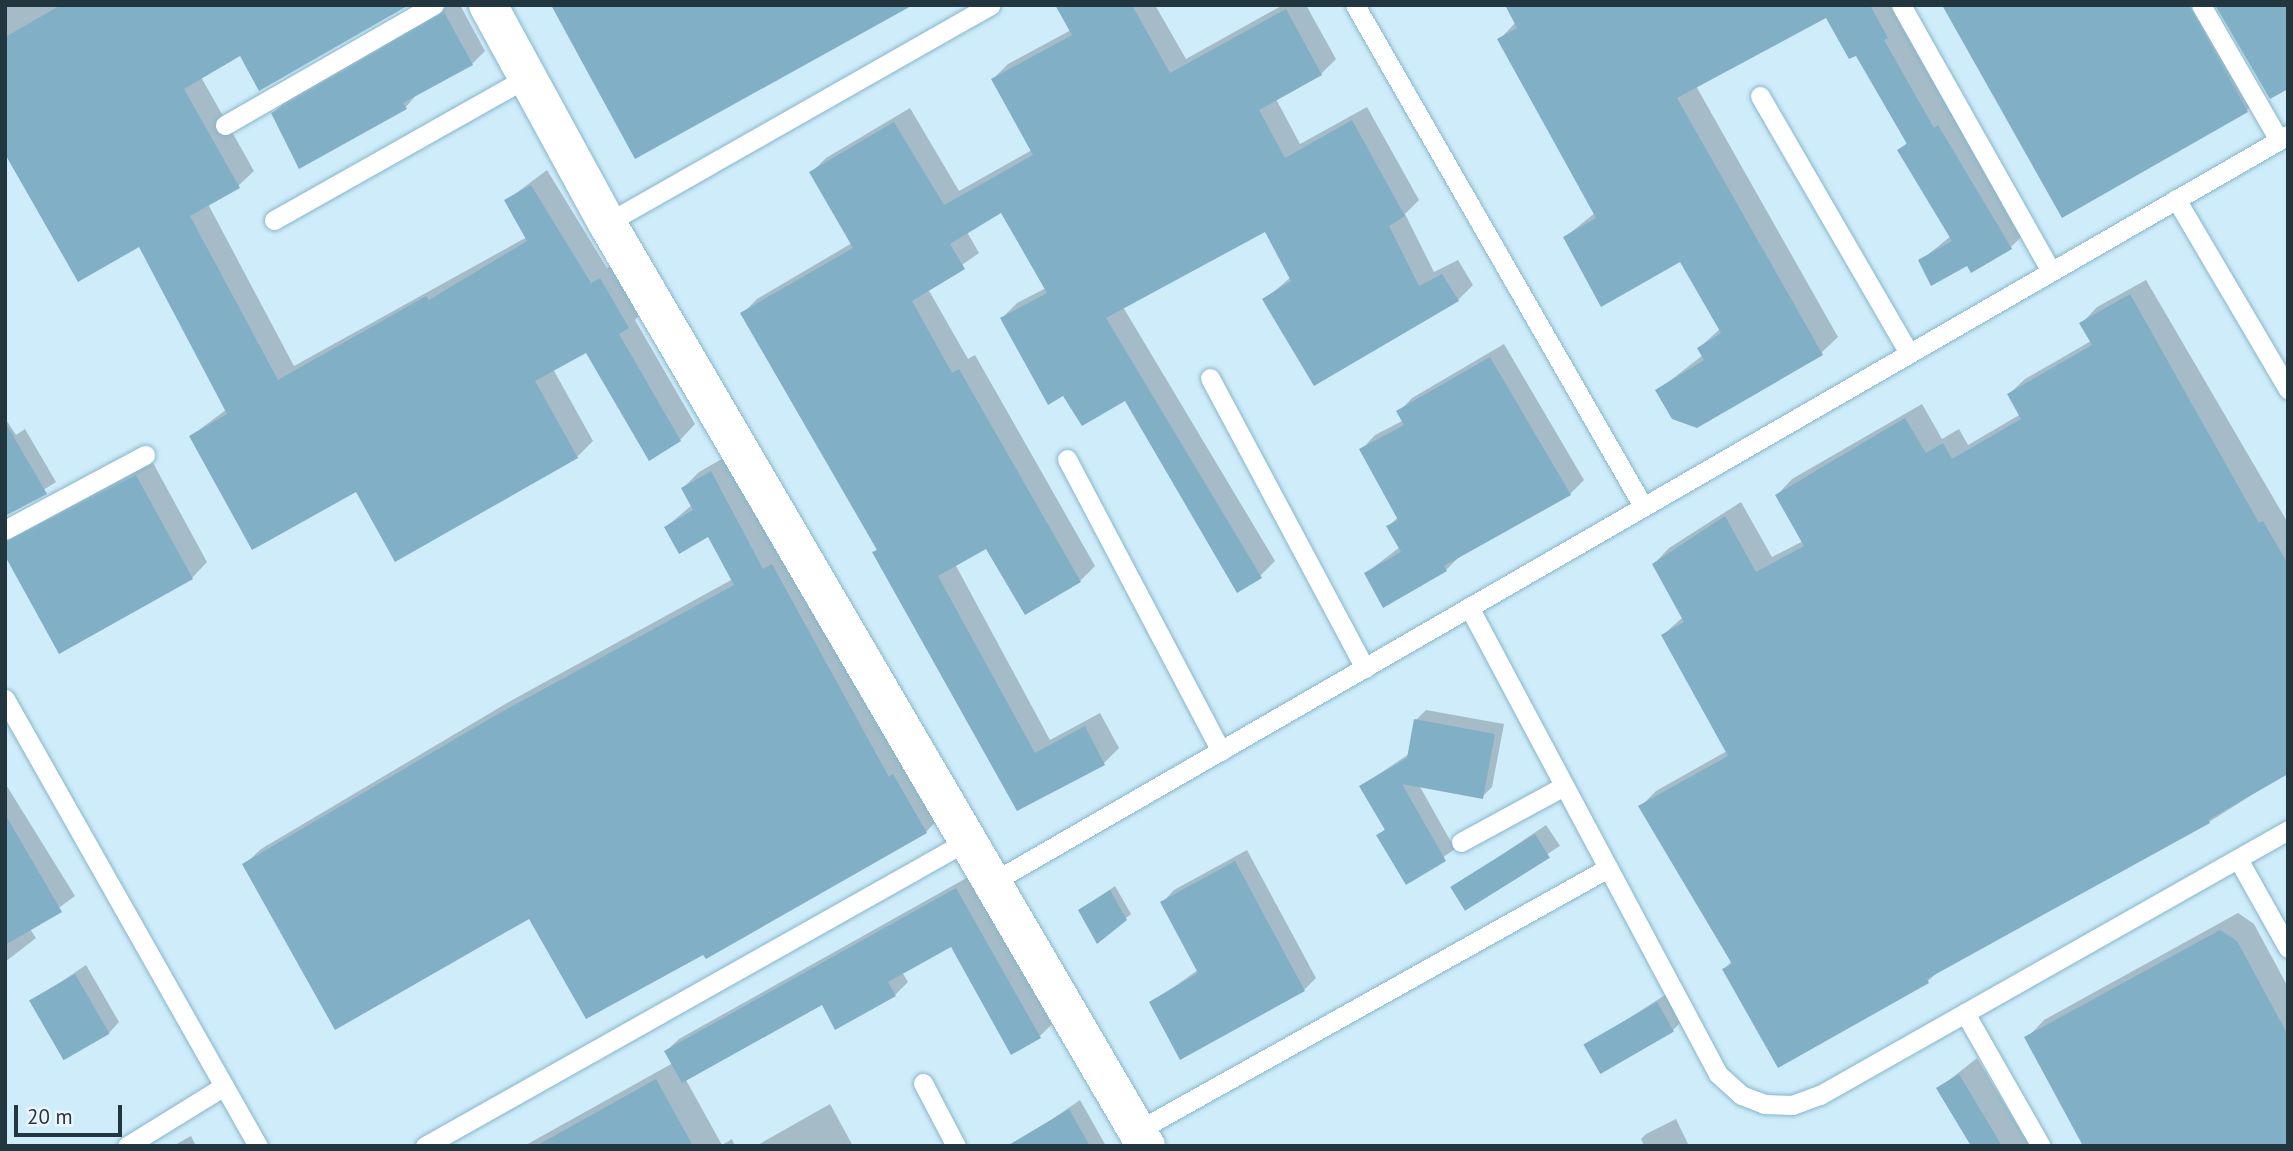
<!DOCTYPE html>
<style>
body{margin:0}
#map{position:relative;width:2293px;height:1151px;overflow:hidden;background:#cfecfa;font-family:"PT Sans",sans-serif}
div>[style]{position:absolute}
.shadow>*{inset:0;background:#0003;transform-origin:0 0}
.building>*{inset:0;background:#81b0c6;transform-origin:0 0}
.roads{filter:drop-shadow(0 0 2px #87b5cc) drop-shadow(0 0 2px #87b5cc)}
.service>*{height:19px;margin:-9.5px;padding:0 9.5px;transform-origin:9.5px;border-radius:9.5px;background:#fff}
.minor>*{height:38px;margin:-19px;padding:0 19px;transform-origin:19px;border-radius:19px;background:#fff}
span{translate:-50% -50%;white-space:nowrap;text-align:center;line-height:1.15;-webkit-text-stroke:5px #ecf5fa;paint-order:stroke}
.frame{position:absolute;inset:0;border:7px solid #22363f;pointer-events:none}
.scale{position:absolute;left:14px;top:1105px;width:108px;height:32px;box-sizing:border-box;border:4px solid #22363f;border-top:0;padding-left:9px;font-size:21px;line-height:24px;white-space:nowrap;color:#22363f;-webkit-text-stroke:5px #ecf5fa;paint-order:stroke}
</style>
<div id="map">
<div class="shadow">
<i style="clip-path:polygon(5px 5px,408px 5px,240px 54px,201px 77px,254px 171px,238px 186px,208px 204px,294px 366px,527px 237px,507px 200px,547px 170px,607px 268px,616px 263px,643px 311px,635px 320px,695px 424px,680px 440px,586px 350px,553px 369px,593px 441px,577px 457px,357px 489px,191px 436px,227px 409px,139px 245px,5px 151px)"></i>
<i style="clip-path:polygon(449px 5px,460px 5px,485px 51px,472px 64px,418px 93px,405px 108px,273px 113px,287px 100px)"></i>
<i style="clip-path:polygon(1070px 5px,1155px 5px,1186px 59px,1283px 5px,1306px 5px,1336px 59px,1321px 74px,1276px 99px,1300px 144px,1367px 107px,1419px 200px,1405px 214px,1434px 272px,1458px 260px,1473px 285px,1458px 300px,1264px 300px,1291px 277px,1266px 230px,1123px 307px,1275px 561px,1260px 576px,1126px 398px,1063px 394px,1002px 318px,1017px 303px,1046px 288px,1002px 210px,967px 232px,979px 253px,928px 289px,968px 359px,975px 355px,1095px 566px,1080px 581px,987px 546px,955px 564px,1050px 740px,1100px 713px,1119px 748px,1104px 763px,1018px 809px,874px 553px,878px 548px,742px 314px,757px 299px,852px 243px,811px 173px,826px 158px,910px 108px,959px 191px,1032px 150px,993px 79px,1008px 64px,1071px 30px)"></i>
<i style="clip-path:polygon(1507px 5px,1893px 5px,2027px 231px,2010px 248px,1967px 264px,1920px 261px,1951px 236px,1899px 150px,1908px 142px,1856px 54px,1827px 15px,1696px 86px,1838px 337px,1821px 353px,1658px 390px,1703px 355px,1699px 348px,1721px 328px,1681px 260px,1565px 237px,1595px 213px,1500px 39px,1516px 22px)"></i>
<i style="clip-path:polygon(1944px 5px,2213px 5px,2264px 94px,2247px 110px,2063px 215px)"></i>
<i style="clip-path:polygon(2146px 280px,2288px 523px,2288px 772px,2209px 822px,1940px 970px,1928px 981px,1778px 1066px,1724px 969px,1732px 961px,1641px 806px,1656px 791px,1727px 751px,1663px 635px,1683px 617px,1654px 564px,1669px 548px,1741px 502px,1772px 557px,1803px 541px,1777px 495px,1792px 479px,1922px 404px,1942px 439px,1959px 429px,1968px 445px,2021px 414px,2009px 394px,2025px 379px,2091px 341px,2082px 323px,2097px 307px)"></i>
<i style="clip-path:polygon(1504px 344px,1584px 480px,1570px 494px,1460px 556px,1446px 570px,1366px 573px,1400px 547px,1389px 526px,1398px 517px,1362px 449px,1375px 435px,1404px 420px,1399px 412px,1412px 398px)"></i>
<i style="clip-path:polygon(5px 418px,16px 435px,25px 429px,56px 482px,5px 514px)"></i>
<i style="clip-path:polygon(727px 456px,942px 815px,926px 832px,704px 952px,244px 865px,261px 849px,514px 699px,733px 579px,708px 535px,666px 527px,692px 505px,683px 488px,699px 472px)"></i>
<i style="clip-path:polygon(152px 461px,207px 562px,192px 578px,5px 548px,5px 537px)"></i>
<i style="clip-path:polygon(1426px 710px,1504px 724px,1492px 787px,1482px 797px,1419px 785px,1455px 849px,1406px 883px,1379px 835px,1386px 828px,1361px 786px,1409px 754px,1416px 720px)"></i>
<i style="clip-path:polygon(5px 783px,75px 896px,30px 929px,36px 938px,5px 962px)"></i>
<i style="left:1546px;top:825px;width:25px;height:113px;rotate:56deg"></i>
<i style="clip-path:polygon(1247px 850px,1316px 978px,1304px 990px,1151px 1003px,1198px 970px,1162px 903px,1174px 890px)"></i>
<i style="clip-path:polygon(970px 876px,1052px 1024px,1039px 1037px,951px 944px,902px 972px,908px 982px,895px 995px,822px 1003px,686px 1080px,722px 1145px,732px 1139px,735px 1146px,524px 1146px,673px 1063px,666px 1051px,679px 1039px)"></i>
<i style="clip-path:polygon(1115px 886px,1131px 914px,1126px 918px,1080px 911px)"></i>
<i style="clip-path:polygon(2238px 913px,2254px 924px,2288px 987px,2288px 1146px,2027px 1038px,2044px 1020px)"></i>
<i style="clip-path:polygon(86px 965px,119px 1022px,109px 1033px,31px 1002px)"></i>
<i style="clip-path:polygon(1668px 993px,1683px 1020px,1673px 1030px,1586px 1046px)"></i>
<i style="clip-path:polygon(1977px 1058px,2030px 1146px,1973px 1146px,1938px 1089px)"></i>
<i style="clip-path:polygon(1080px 1100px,1106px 1146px,1043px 1146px,1035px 1131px)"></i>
<i style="clip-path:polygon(830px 1104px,853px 1146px,756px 1146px)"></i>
<i style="clip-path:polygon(1676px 1119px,1689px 1146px,1644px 1146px,1641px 1139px,1646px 1134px)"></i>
<i style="clip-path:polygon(191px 1136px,196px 1146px,173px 1146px)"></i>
</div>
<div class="building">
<i style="clip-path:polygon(61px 5px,409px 5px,259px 91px,240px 56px,184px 89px,240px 188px,190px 216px,278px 380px,426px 296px,429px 300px,527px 241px,504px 200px,531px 185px,591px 283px,600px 278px,629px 328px,619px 334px,681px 441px,649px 461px,586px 353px,535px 381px,578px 458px,395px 562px,356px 492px,252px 550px,189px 436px,227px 414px,139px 247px,78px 282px,5px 154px,5px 37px)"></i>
<i style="clip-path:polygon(551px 5px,913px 5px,635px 159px)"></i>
<i style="clip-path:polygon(1055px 5px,1132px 5px,1170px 73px,1286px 9px,1322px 75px,1259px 110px,1285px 158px,1352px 120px,1405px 216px,1389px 226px,1419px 286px,1442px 274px,1459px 301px,1314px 386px,1262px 299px,1291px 281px,1265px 232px,1106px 318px,1262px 578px,1237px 593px,1125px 401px,1082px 426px,1063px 396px,1048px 405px,1000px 318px,1047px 293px,1001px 213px,950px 244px,965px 269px,912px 301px,952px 373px,959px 369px,1081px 582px,1025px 615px,986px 549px,938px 576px,1035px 753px,1085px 726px,1105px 765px,1017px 811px,872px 552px,877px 550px,740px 313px,853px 248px,809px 172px,894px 122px,944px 205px,1033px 155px,991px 79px,1072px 35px)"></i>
<i style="clip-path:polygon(1505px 5px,1870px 5px,1888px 38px,1884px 40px,1934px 128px,1938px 125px,2012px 249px,1971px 273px,1967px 266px,1931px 286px,1918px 260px,1952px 241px,1897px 150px,1907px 144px,1856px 56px,1849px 59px,1826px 18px,1677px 98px,1823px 355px,1697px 428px,1672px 419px,1655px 390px,1704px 360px,1697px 348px,1721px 333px,1680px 262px,1601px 307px,1563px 237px,1596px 218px,1497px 39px,1517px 28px)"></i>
<i style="clip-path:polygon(1942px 5px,2189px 5px,2248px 112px,2062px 218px)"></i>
<i style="clip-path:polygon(2215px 5px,2288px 5px,2288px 89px,2270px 99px)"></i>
<i style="clip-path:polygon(444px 12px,473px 65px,403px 103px,407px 109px,299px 169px,271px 113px)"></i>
<i style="clip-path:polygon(2130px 294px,2259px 523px,2263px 521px,2288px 564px,2288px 774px,2208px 820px,2210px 823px,1927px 979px,1929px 983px,1778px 1068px,1722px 969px,1732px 964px,1638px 806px,1728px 756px,1661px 635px,1684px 622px,1652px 564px,1725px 516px,1756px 572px,1804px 546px,1775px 495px,1905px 418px,1926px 453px,1943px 443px,1952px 459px,2021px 419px,2007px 394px,2092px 345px,2079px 323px)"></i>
<i style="clip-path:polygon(1490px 357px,1571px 495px,1444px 566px,1447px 571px,1383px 608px,1364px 573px,1401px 552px,1386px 526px,1398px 520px,1359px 449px,1404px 425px,1396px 411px)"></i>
<i style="clip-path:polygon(5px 422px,47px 494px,5px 516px)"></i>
<i style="clip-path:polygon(711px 471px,763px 569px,772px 564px,889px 777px,893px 774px,927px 833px,706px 959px,703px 955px,586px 1019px,529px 919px,335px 1030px,242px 864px,496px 715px,734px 585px,708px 537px,679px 554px,664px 527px,693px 510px,681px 488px)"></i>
<i style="clip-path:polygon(136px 475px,193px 579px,59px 654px,5px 556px,5px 542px)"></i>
<i style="clip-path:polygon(1414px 719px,1495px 734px,1483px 799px,1402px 784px,1446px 861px,1406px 885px,1376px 835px,1385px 830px,1359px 786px,1407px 758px)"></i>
<i style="clip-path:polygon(5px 814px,62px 912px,5px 945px)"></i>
<i style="left:1535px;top:834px;width:28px;height:100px;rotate:58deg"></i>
<i style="clip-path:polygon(1235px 861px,1305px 991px,1180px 1060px,1149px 1002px,1198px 973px,1160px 902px)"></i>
<i style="clip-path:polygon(956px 888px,1041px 1038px,1011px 1055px,951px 947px,888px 982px,896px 996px,835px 1030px,822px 1005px,682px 1083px,664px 1051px)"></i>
<i style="clip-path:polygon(1110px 890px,1127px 920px,1097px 944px,1078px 910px)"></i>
<i style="clip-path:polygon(2220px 930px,2237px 941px,2288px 1035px,2288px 1146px,2083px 1146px,2024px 1037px)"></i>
<i style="left:75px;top:974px;width:69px;height:53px;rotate:60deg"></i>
<i style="left:1657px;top:1002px;width:34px;height:85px;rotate:60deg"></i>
<i style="clip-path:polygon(1959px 1074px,2002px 1146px,1971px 1146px,1936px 1088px)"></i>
<i style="clip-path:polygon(656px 1079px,693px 1146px,536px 1146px)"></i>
<i style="clip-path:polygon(1069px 1109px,1090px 1146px,1007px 1146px)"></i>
</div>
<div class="roads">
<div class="service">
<i style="left:1355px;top:5px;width:578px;rotate:60.11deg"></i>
<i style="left:1901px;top:5px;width:305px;rotate:60.6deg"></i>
<i style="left:2201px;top:5px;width:156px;rotate:60deg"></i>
<i style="left:1760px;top:96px;width:297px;rotate:59.9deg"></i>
<i style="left:225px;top:125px;width:241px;rotate:-29.9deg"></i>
<i style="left:2176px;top:199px;width:221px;rotate:59.5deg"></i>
<i style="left:274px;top:220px;width:291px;rotate:-29.4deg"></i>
<i style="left:607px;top:223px;width:441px;rotate:-29.6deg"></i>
<i style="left:1210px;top:378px;width:329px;rotate:61.9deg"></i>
<i style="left:1067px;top:459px;width:330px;rotate:62.2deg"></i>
<i style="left:5px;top:530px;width:159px;rotate:-28.2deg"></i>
<i style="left:1469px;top:607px;width:529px;rotate:61.93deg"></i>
<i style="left:1718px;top:1074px;width:31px;rotate:42deg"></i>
<i style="left:1741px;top:1095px;width:25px;rotate:21deg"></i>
<i style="left:1764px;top:1104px;width:28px;rotate:2deg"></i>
<i style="left:1792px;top:1105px;width:30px;rotate:-20deg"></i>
<i style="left:1820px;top:1095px;width:538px;rotate:-29.52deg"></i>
<i style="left:5px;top:699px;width:514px;rotate:60.49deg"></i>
<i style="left:1461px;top:842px;width:117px;rotate:-28.5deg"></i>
<i style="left:2238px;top:859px;width:102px;rotate:60.7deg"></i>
<i style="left:991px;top:883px;width:1497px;rotate:-29.97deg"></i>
<i style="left:1965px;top:1013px;width:153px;rotate:60.3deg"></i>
<i style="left:923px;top:1083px;width:71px;rotate:62.4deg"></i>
<i style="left:1137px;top:1131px;width:539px;rotate:-29.18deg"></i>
<i style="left:127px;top:1146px;width:114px;rotate:-31.7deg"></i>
<i style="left:425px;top:1146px;width:622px;rotate:-29.37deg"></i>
</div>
<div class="minor">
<i style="left:488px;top:5px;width:248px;rotate:61.4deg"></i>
<i style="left:607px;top:223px;width:1069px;rotate:59.72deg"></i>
</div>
</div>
<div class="frame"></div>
<div class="scale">20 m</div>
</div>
